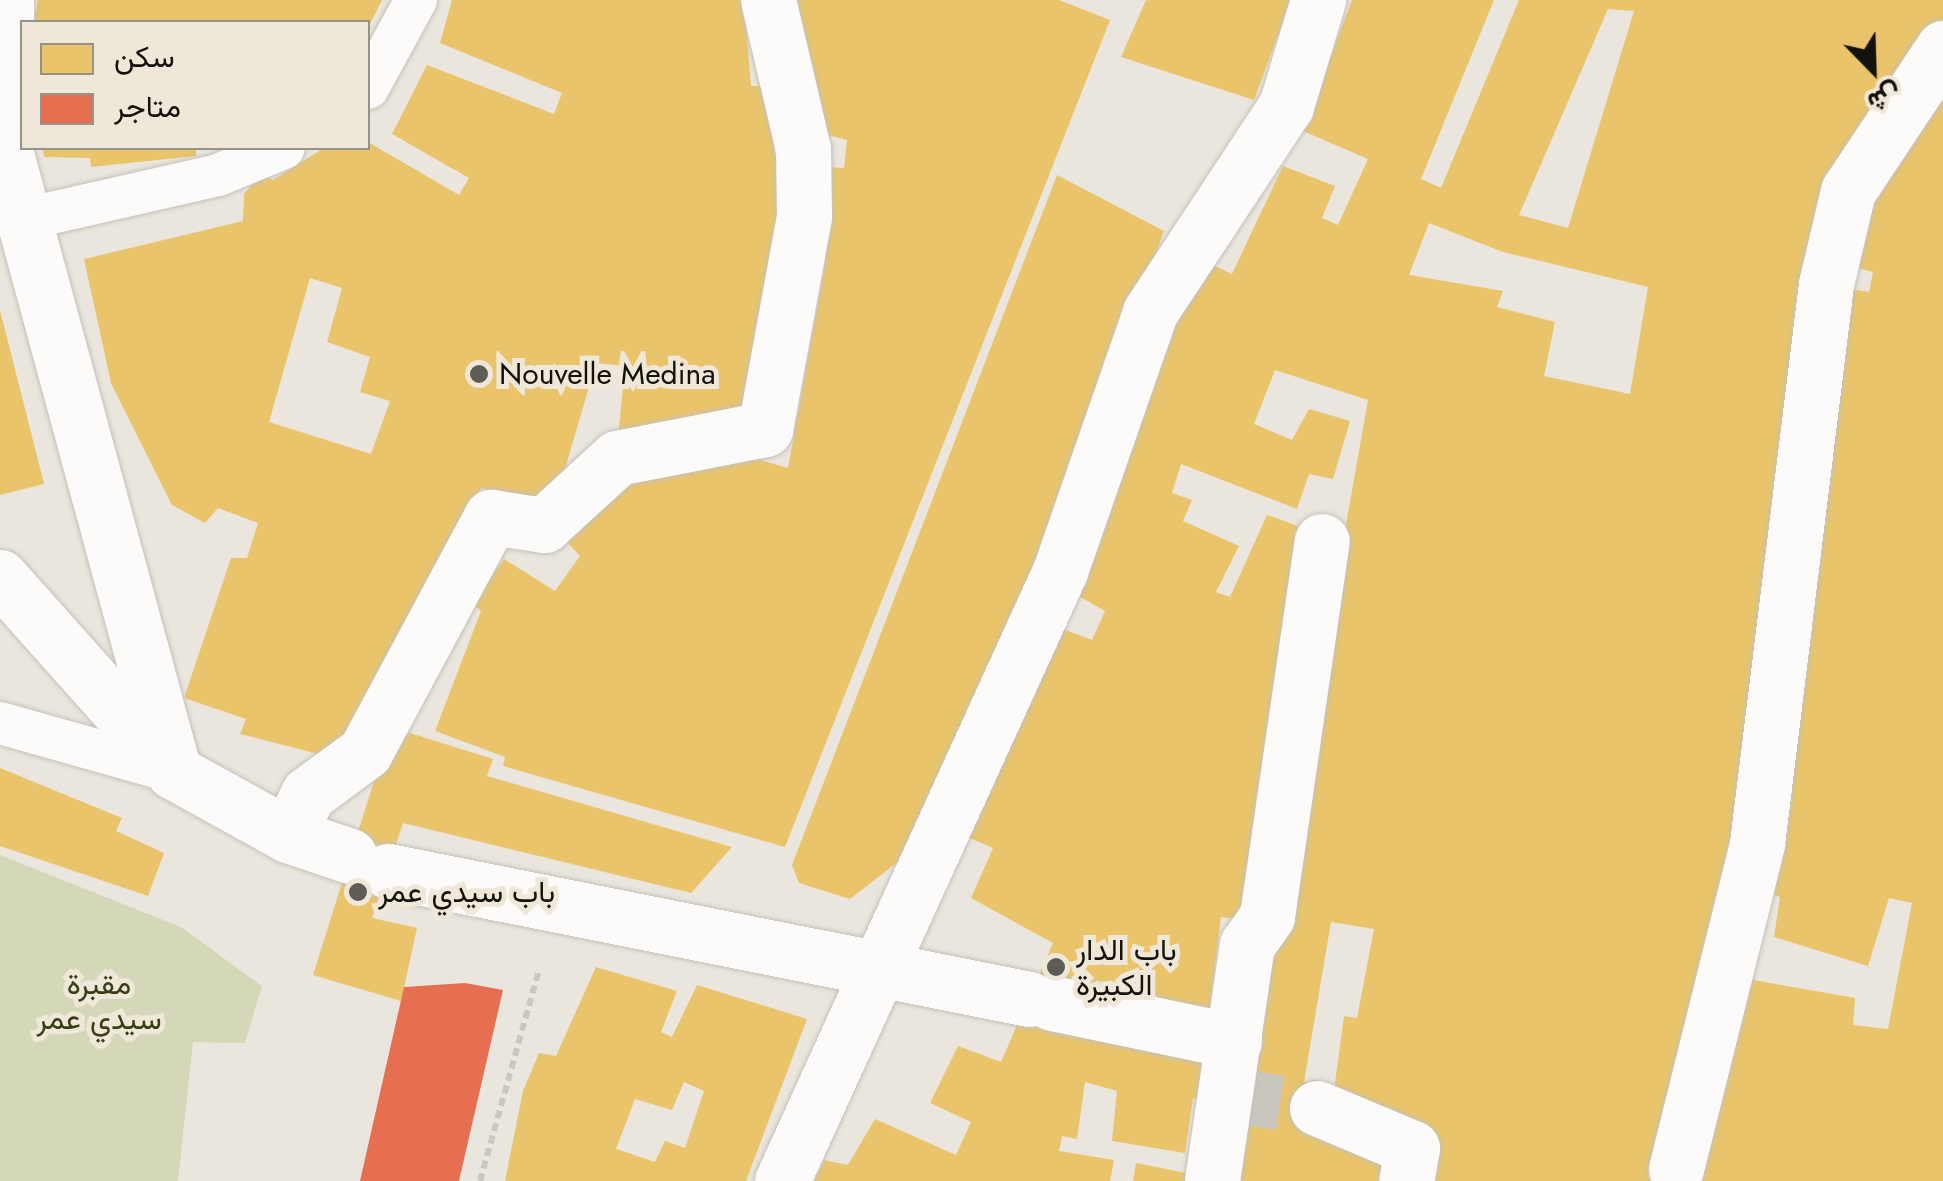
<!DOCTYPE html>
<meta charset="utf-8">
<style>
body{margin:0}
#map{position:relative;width:1943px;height:1181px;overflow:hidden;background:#eae6dd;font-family:Jost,Vazirmatn,sans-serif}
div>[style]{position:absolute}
.green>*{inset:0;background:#d4d8b9}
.homes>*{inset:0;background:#e9c46a}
.shops>*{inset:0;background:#e76f51}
.street-tunnel>*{height:55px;margin-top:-27.5px;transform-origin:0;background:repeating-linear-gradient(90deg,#cac6be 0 55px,transparent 0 83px)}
.path>*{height:6px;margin-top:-3px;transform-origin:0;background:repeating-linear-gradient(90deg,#c8c7c4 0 8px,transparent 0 13px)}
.roads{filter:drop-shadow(0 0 2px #c4c1ba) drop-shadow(0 0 2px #c4c1ba)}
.lane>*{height:42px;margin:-21px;padding:0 21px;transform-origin:21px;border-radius:21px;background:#fcfbfa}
.street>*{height:55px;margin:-27.5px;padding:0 27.5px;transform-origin:27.5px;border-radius:27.5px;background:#fcfbfa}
.dots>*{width:28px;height:28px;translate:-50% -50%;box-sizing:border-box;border:5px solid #efe7d8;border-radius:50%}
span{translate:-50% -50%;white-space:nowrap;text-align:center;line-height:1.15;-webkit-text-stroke:10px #efe7d8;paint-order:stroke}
.poi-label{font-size:30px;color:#14120d}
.left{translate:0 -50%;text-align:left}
.park-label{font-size:30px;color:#383f14}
.legend{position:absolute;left:20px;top:20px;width:350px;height:130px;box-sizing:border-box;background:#efe7d8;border:2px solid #979287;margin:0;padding:12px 18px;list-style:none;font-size:30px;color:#14120d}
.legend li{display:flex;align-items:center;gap:20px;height:50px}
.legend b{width:50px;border:2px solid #979287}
.north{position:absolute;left:1823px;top:20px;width:100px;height:100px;-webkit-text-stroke:8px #efe7d8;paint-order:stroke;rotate:157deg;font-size:28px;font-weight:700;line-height:40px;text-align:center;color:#14120d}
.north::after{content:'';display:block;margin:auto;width:35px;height:45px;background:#14120d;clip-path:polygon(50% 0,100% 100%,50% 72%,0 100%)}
</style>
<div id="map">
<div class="green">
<i style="clip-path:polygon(0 855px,181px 927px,262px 986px,245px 1043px,193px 1042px,178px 1181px,0 1181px)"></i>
</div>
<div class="homes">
<i style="clip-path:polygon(38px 0,382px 0,368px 28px,34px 22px)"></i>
<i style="clip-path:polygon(evenodd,452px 0,744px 0,751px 86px,771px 86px,774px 155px,790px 156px,750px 415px,618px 437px,625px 366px,596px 363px,555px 503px,481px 488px,360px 740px,322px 755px,240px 734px,246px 719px,184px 698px,231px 558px,247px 558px,258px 523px,218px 508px,205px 523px,172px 505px,111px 383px,84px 259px,243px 221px,244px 194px,262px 174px,273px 180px,324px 148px,368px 142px,459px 195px,469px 178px,392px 134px,427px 65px,554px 114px,562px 93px,440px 43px,452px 0,310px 278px,342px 288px,327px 342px,370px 357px,360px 392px,390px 401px,371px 454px,269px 422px,310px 278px)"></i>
<i style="clip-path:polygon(786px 0,1059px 0,1110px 20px,785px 847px,503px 766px,505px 757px,435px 731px,481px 611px,472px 604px,504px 559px,555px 591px,580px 556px,568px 543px,634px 472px,747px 456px,788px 468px,825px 264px,828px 167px,844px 168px,847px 140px,817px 132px)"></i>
<i style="clip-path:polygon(1146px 0,1291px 0,1254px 100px,1121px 57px)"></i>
<i style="clip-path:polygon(evenodd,1352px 0,1494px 0,1421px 179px,1441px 188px,1519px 0,1943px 0,1943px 25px,1842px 171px,1818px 237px,1736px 840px,1653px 1181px,1422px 1181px,1429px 1141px,1333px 1098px,1344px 1016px,1357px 1018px,1374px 929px,1331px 922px,1304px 1082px,1318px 1084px,1307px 1118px,1402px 1159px,1396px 1181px,1230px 1181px,1368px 400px,1275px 370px,1254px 424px,1292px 440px,1309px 409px,1350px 421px,1333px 479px,1309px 474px,1297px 509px,1181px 464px,1172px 493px,1192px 500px,1183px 521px,1239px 546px,1216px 592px,1230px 597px,1267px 515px,1309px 530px,1251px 921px,1221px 917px,1208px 1022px,1058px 992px,1047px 1016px,1214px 1049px,1209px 1101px,1193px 1098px,1185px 1153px,1112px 1141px,1117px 1091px,1085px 1082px,1077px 1139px,1062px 1136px,1059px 1151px,1114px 1160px,1110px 1181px,814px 1181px,824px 1160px,848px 1165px,875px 1119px,956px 1155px,971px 1122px,930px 1103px,958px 1046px,1001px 1062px,1053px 943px,971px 898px,993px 848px,967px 837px,1058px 627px,1092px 640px,1105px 611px,1075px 594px,1128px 431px,1204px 261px,1232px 274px,1283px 166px,1335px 186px,1322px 218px,1338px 225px,1368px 159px,1303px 131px,1352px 0,1608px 9px,1634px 11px,1568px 228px,1519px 215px,1608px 9px,1352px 0,1429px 223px,1503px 252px,1648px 287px,1630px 394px,1544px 376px,1555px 322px,1497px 307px,1503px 291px,1409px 275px,1429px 223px)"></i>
<i style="clip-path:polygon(1943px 63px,1943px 1181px,1691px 1181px,1753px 980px,1855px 998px,1853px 1025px,1888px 1029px,1912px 903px,1889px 898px,1868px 966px,1774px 937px,1780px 897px,1768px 893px,1840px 287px,1869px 292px,1873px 272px,1839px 263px)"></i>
<i style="clip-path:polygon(43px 148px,196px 148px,196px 156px,91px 167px,90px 158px,44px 157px)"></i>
<i style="clip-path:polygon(1057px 175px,1164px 231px,1061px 518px,904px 857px,850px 899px,799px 883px,792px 865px)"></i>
<i style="clip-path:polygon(0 310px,44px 484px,0 495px)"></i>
<i style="clip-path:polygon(391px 727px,493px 759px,487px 776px,732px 847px,691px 893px,403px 823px,372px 918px,417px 928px,401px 1001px,313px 975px)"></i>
<i style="clip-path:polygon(0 768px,122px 818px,116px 831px,164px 853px,148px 896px,0 846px)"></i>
<i style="clip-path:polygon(evenodd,596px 967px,677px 991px,661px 1032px,672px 1037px,697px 985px,807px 1019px,746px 1181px,505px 1181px,523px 1091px,539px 1053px,556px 1056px,596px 967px,684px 1082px,704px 1091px,685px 1148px,665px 1141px,655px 1162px,616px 1149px,635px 1099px,672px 1110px,684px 1082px)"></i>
<i style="clip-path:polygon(1136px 1163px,1196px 1175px,1195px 1181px,1133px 1181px)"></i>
</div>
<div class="shops">
<i style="clip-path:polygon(465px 983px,503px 990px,459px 1181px,360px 1181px,404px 987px)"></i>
</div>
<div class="street-tunnel">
<i style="left:1226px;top:1094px;width:92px;rotate:8.7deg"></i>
</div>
<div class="path">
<i style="left:480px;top:1181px;width:219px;rotate:-74.4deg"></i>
</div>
<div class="roads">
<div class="lane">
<i style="left:368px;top:88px;width:100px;rotate:-61.4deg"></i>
<i style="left:25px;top:219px;width:198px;rotate:-12.8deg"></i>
<i style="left:218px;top:175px;width:71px;rotate:-22.2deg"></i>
<i style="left:0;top:723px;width:181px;rotate:15.7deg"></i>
</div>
<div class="street">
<i style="left:6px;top:0;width:154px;rotate:90deg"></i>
<i style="left:6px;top:154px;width:640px;rotate:74.79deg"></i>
<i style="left:0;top:577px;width:261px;rotate:48.3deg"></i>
<i style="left:174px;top:772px;width:130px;rotate:28.9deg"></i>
<i style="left:288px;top:835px;width:65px;rotate:18.7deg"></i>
<i style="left:288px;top:835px;width:46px;rotate:-64deg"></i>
<i style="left:308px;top:794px;width:71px;rotate:-36.4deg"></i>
<i style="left:365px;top:752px;width:267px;rotate:-61.8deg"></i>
<i style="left:491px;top:517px;width:54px;rotate:8.6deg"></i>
<i style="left:544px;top:525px;width:99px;rotate:-42.5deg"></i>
<i style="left:617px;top:458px;width:151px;rotate:-11.1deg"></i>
<i style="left:765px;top:429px;width:216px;rotate:-79.6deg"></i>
<i style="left:804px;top:217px;width:68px;rotate:-90.8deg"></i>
<i style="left:803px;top:149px;width:153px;rotate:-103.2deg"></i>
<i style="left:388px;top:871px;width:654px;rotate:11.29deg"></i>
<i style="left:1052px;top:1003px;width:186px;rotate:11.8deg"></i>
<i style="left:1317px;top:1108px;width:103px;rotate:22.8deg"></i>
<i style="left:1412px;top:1148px;width:34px;rotate:100deg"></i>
<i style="left:1676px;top:1169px;width:336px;rotate:-76deg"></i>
<i style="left:1757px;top:843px;width:563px;rotate:-82.96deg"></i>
<i style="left:1826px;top:284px;width:96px;rotate:-76.7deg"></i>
<i style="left:1848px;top:191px;width:172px;rotate:-56.4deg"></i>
<i style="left:782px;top:1181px;width:670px;rotate:-65.5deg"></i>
<i style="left:1060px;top:571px;width:274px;rotate:-70.8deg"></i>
<i style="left:1150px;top:312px;width:247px;rotate:-56.6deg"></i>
<i style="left:1286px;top:106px;width:111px;rotate:-73.2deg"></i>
<i style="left:1212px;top:1181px;width:239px;rotate:-81.6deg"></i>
<i style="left:1247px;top:945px;width:35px;rotate:-55deg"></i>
<i style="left:1267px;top:916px;width:379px;rotate:-81.7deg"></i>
</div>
</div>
<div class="dots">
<i style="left:479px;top:374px;background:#5f5c56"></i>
<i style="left:358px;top:892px;background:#5f5c56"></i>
<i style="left:1056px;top:967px;background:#5f5c56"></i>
</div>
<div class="poi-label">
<span class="left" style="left:499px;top:374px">Nouvelle Medina</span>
<span class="left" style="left:378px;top:892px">باب سيدي عمر</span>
<span class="left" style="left:1076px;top:967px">باب الدار<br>الكبيرة</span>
</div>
<div class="park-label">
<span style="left:99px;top:1001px">مقبرة<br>سيدي عمر</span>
</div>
<ul class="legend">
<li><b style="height:28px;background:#e9c46a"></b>سكن</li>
<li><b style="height:28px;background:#e76f51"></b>متاجر</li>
</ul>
<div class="north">ش</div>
</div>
